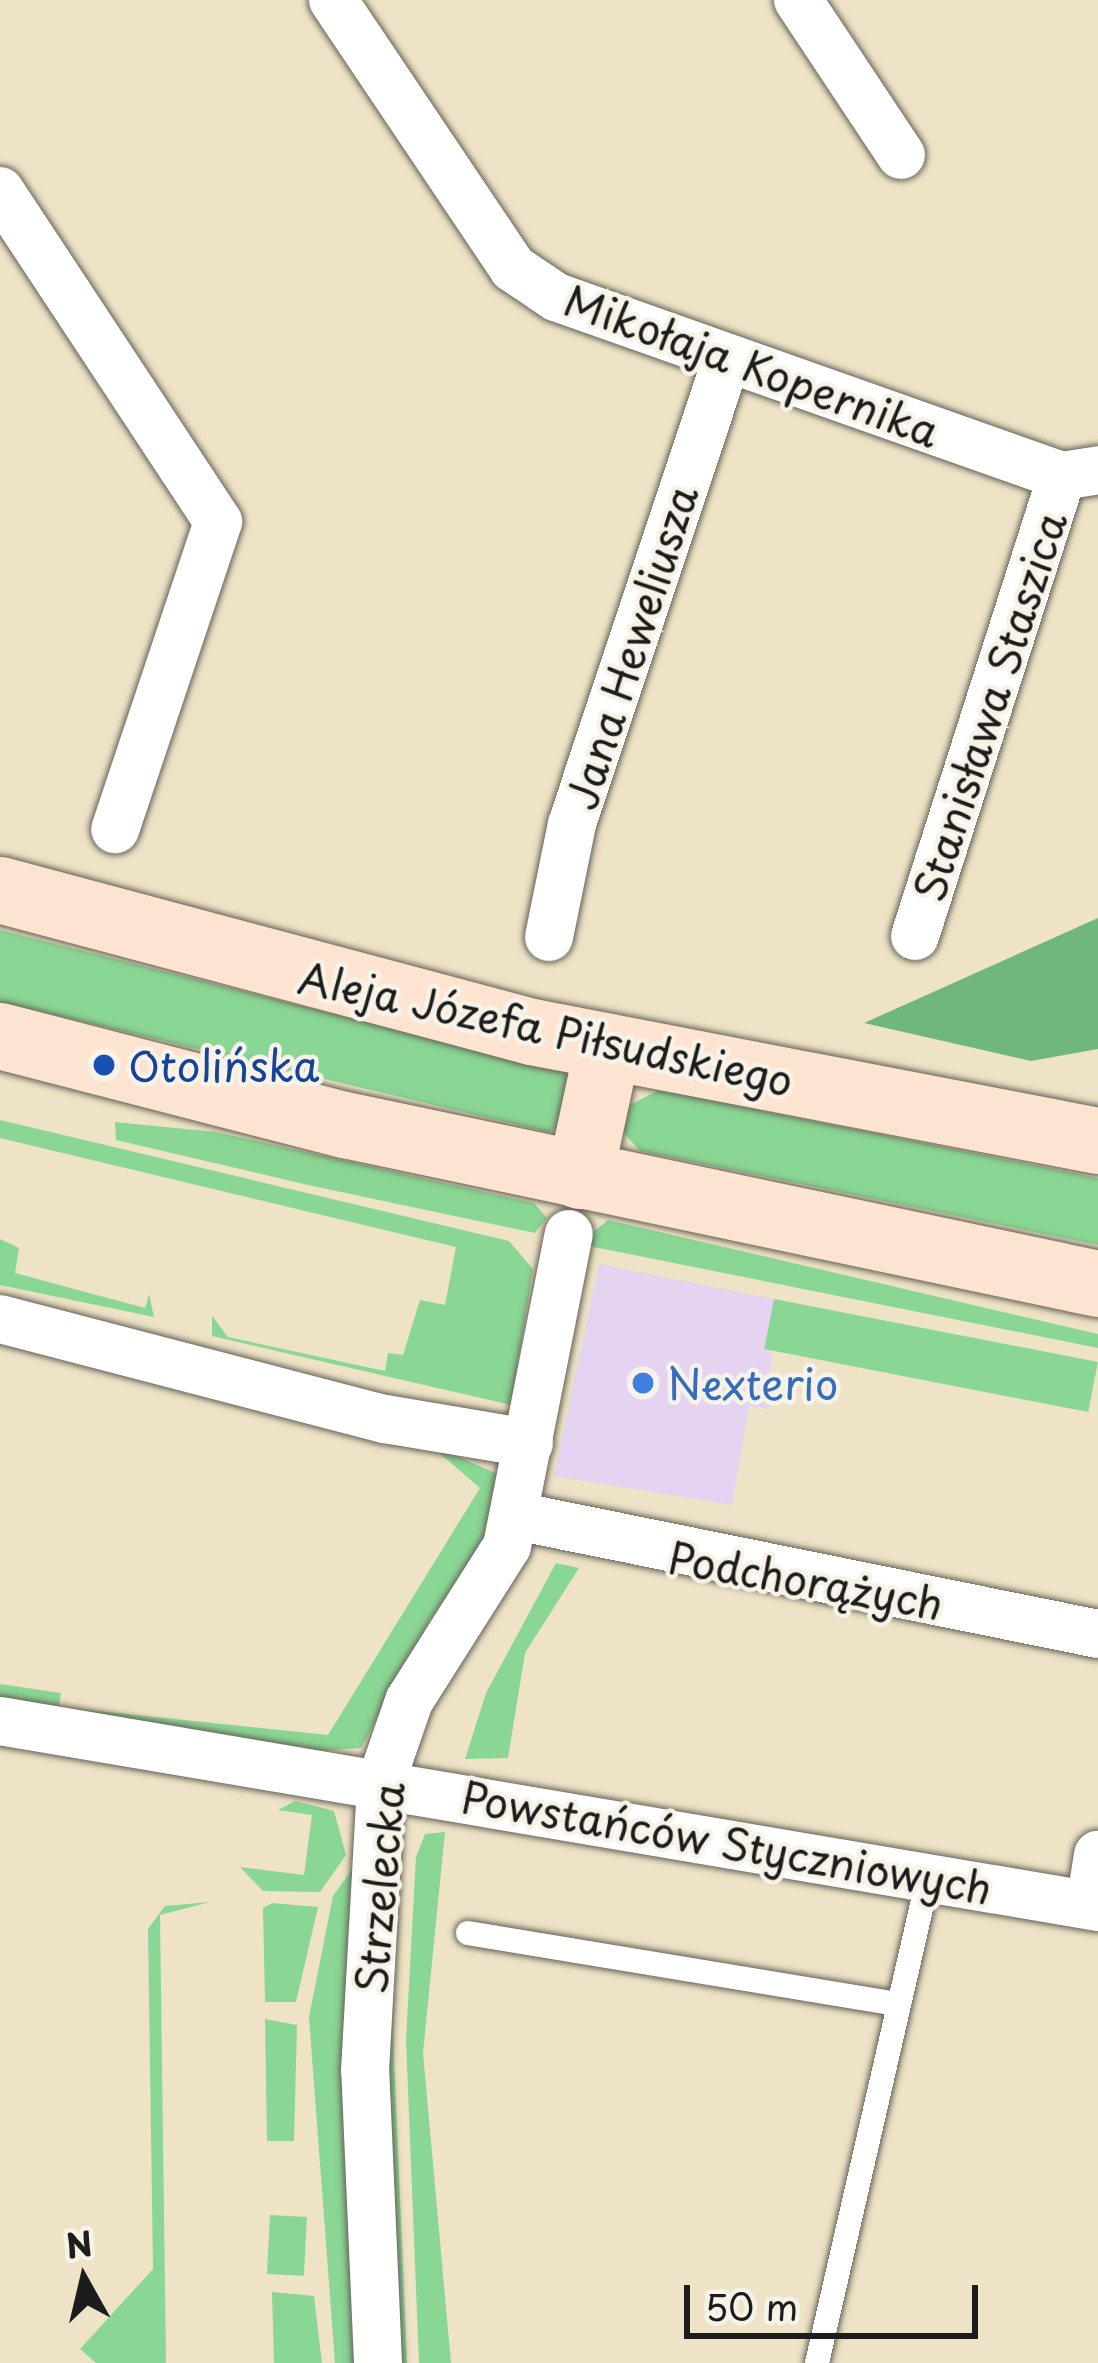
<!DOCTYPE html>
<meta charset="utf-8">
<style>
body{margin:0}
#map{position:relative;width:1098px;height:2363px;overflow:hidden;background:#eee3c6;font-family:"Playpen Sans",sans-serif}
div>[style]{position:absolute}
.built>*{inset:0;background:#e4d3f1}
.green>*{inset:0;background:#8ad694;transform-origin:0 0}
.forest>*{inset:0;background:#6fb77e}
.roads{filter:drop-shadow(0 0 3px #666258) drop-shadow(0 0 3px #666258)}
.service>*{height:24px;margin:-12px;padding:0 12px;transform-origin:12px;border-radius:12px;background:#fff}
.minor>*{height:48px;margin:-24px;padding:0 24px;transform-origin:24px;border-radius:24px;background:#fff}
.secondary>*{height:66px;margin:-33px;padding:0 33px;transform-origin:33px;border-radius:33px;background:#fde4d1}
.dots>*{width:33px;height:33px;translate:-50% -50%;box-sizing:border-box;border:6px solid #f7f3e8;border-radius:50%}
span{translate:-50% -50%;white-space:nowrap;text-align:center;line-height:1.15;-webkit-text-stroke:9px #f7f3e8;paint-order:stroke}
.street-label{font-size:42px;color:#1c1c1c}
.transit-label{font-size:42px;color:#164399}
.left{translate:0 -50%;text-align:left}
.shop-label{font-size:42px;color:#366cbe}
.north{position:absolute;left:24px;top:2219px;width:120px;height:120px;-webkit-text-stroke:9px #f7f3e8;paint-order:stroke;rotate:352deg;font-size:33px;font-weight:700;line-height:48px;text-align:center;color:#1c1c1c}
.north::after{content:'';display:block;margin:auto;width:42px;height:54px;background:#1c1c1c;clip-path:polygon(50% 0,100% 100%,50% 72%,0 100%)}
.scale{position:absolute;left:684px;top:2285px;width:294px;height:54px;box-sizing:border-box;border:6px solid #1c1c1c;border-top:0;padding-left:15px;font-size:36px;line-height:42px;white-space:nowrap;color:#1c1c1c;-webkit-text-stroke:9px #f7f3e8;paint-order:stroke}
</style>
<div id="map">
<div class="built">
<i style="clip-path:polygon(599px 1264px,774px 1299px,769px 1409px,749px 1406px,732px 1505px,554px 1476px)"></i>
</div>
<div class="green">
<i style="clip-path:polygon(0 930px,564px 1072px,578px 1089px,570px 1123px,548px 1132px,0 1002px)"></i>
<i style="clip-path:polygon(659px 1090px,1098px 1178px,1098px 1245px,640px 1151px,621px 1130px,624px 1108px)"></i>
<i style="clip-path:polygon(0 1120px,509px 1241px,533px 1269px,511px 1405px,212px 1336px,212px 1316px,228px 1337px,385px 1371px,388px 1353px,403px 1355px,420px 1300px,445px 1305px,456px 1247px,0 1138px)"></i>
<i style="clip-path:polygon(115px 1122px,216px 1132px,534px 1203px,547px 1218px,535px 1233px,308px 1185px,116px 1140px)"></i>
<i style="clip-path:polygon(608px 1220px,1098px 1334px,1098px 1348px,579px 1244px)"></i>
<i style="clip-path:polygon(0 1239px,19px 1248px,15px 1273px,145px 1308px,149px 1294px,154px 1317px,0 1285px)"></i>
<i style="left:774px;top:1299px;width:330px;height:51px;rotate:11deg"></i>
<i style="clip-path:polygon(430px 1445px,498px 1474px,506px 1511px,431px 1618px,361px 1748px,316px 1751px,0 1702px,0 1684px,61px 1693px,59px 1707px,328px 1735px,480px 1488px)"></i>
<i style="clip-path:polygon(556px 1563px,579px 1568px,525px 1653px,508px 1758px,465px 1759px,486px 1693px)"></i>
<i style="clip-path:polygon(295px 1801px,334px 1811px,346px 1855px,320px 1892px,263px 1891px,240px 1867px,304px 1875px,312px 1815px,278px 1810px)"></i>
<i style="clip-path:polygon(445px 1832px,423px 2053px,451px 2363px,419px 2363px,406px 2040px,416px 1857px,425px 1834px)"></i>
<i style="clip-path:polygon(353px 1868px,358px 2363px,335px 2363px,309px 2017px,333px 1896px)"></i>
<i style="clip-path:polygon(397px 1869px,393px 2032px,407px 2363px,397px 2363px,386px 2106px)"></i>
<i style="clip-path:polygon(210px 1902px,160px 1915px,166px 2363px,96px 2363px,80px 2349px,153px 2269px,148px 1929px,165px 1906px)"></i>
<i style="clip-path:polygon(272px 1903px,318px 1907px,296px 2002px,265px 2002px,263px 1908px)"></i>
<i style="clip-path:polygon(265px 2019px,297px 2025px,294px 2141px,267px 2141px)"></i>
<i style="left:270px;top:2215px;width:37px;height:59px;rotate:3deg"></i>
<i style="clip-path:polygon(272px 2292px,314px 2296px,322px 2363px,274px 2363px)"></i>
</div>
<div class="forest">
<i style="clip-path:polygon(1098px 918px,1098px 1049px,1031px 1061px,864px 1023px)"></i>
</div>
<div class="roads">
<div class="service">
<i style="left:468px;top:1933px;width:436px;rotate:9.4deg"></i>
<i style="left:817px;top:2363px;width:497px;rotate:-77.1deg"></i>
</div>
<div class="minor">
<i style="left:333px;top:0;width:323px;rotate:56.1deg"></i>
<i style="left:513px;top:268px;width:52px;rotate:34deg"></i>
<i style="left:556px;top:297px;width:537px;rotate:19.48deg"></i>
<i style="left:1062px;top:476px;width:36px;rotate:-9deg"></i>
<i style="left:798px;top:0;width:186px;rotate:56.4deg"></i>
<i style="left:0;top:191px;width:396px;rotate:56.6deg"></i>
<i style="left:218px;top:522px;width:324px;rotate:108.5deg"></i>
<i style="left:915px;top:936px;width:483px;rotate:-72.3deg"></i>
<i style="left:549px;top:937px;width:115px;rotate:-78.5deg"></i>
<i style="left:572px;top:824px;width:489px;rotate:-71.6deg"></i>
<i style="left:0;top:1319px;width:398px;rotate:14.6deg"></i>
<i style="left:385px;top:1419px;width:146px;rotate:9.5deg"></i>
<i style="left:516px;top:1516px;width:594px;rotate:11.46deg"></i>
<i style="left:0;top:1721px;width:1114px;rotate:9.61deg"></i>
<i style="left:1090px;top:1905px;width:51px;rotate:-80.9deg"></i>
<i style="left:378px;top:2363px;width:292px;rotate:-92.5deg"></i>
<i style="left:365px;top:2071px;width:289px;rotate:-86.8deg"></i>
<i style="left:381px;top:1782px;width:86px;rotate:-70.9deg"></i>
<i style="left:409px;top:1701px;width:183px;rotate:-57.7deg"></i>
<i style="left:507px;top:1546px;width:318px;rotate:-78.8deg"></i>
</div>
<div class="secondary">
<i style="left:0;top:890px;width:551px;rotate:14.94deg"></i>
<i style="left:532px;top:1032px;width:576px;rotate:10.9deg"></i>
<i style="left:0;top:1036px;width:356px;rotate:14.5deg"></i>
<i style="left:345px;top:1125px;width:770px;rotate:11.92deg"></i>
<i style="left:580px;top:1176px;width:132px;rotate:-77.8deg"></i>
</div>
</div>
<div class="dots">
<i style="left:104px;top:1065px;background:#1a4fb4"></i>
<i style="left:643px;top:1383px;background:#3f7fe0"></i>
</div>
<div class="street-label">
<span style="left:752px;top:365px;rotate:20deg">Mikołaja Kopernika</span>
<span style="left:631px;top:647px;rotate:-72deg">Jana Heweliusza</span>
<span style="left:989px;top:706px;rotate:-72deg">Stanisława Staszica</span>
<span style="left:546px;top:1028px;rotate:12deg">Aleja Józefa Piłsudskiego</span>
<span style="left:806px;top:1580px;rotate:10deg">Podchorążych</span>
<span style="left:727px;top:1842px;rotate:10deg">Powstańców Styczniowych</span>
<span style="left:379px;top:1888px;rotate:-85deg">Strzelecka</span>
</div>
<div class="transit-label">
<span class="left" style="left:128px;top:1065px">Otolińska</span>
</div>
<div class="shop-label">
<span class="left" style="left:667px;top:1383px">Nexterio</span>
</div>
<div class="north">N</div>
<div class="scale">50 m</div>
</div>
